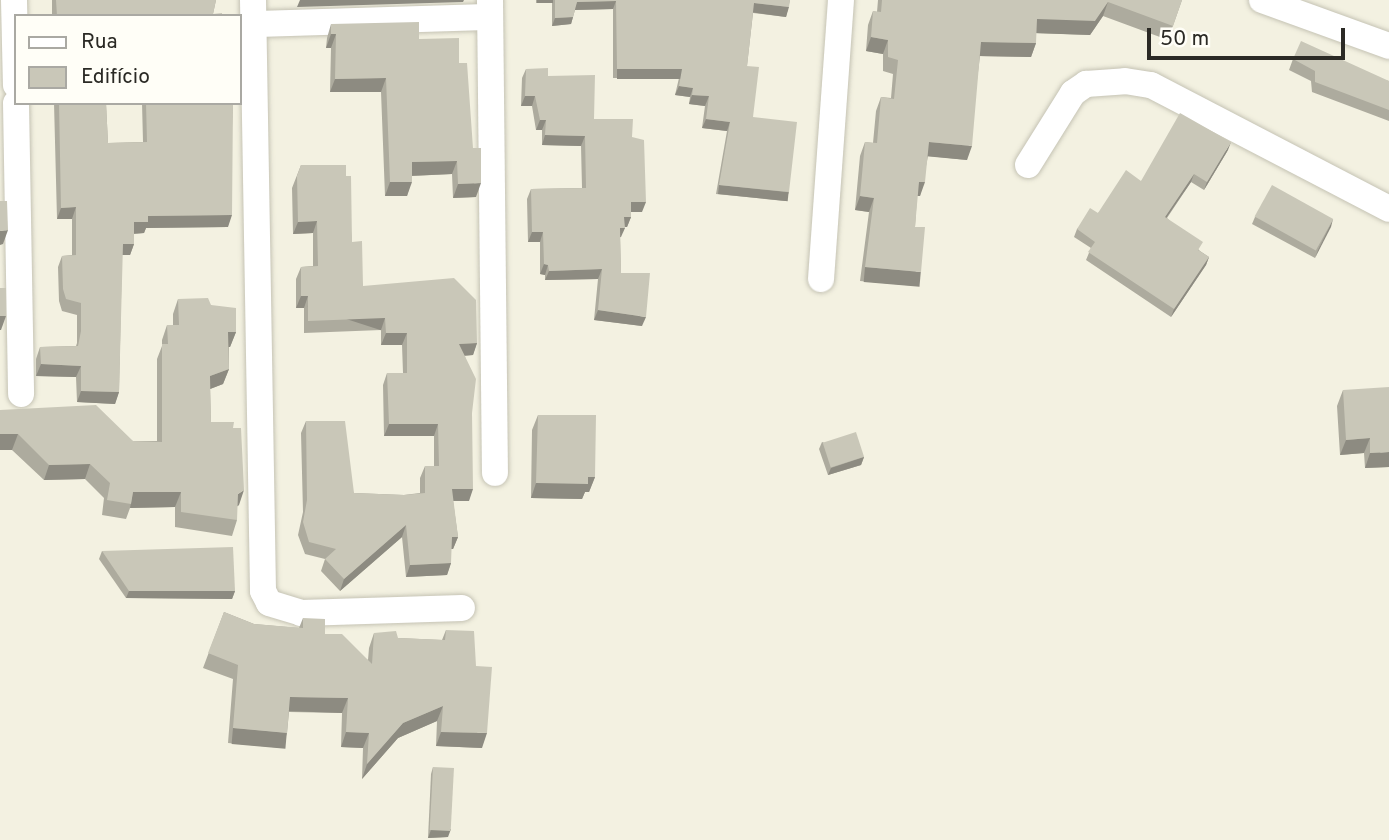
<!DOCTYPE html>
<meta charset="utf-8">
<style>
body{margin:0}
#map{position:relative;width:1389px;height:840px;overflow:hidden;background:#f3f1e1;font-family:Overpass,sans-serif}
div>[style]{position:absolute}
.roads{filter:drop-shadow(0 0 2px #c5c3b4) drop-shadow(0 0 2px #c5c3b4)}
.minor>*{height:26px;margin:-13px;padding:0 13px;transform-origin:13px;border-radius:13px;background:#fff}
.wall>*{inset:0;background:#adab9e}
.shaded-wall>*{inset:0;background:#8d8b81;transform-origin:0 0}
.building>*{inset:0;background:#c9c7b8;transform-origin:0 0}
span{translate:-50% -50%;white-space:nowrap;text-align:center;line-height:1.15;-webkit-text-stroke:7px #fffef7;paint-order:stroke}
.legend{position:absolute;left:14px;top:14px;width:228px;height:91px;box-sizing:border-box;background:#fffef7;border:2px solid #aaa9a3;margin:0;padding:9px 12px;list-style:none;font-size:21px;color:#2b2a25}
.legend li{display:flex;align-items:center;gap:14px;height:35px}
.legend b{width:35px;border:2px solid #aaa9a3}
.scale{position:absolute;left:1147px;top:28px;width:198px;height:32px;box-sizing:border-box;border:4px solid #2b2a25;border-top:0;padding-left:9px;font-size:21px;line-height:24px;white-space:nowrap;color:#2b2a25;-webkit-text-stroke:5px #fffef7;paint-order:stroke}
</style>
<div id="map">
<div class="roads">
<div class="minor">
<i style="left:14px;top:0;width:85px;rotate:88.7deg"></i>
<i style="left:253px;top:0;width:591px;rotate:89.03deg"></i>
<i style="left:263px;top:591px;width:13px;rotate:63deg"></i>
<i style="left:269px;top:603px;width:34px;rotate:17deg"></i>
<i style="left:301px;top:613px;width:161px;rotate:-1.8deg"></i>
<i style="left:490px;top:0;width:473px;rotate:89.4deg"></i>
<i style="left:1262px;top:0;width:135px;rotate:19.9deg"></i>
<i style="left:254px;top:24px;width:236px;rotate:-1.7deg"></i>
<i style="left:16px;top:103px;width:291px;rotate:89deg"></i>
<i style="left:1028px;top:165px;width:85px;rotate:-58deg"></i>
<i style="left:1073px;top:93px;width:16px;rotate:-35deg"></i>
<i style="left:1086px;top:84px;width:39px;rotate:-4deg"></i>
<i style="left:1125px;top:81px;width:26px;rotate:9deg"></i>
<i style="left:1151px;top:85px;width:268px;rotate:27.5deg"></i>
<i style="left:821px;top:279px;width:280px;rotate:-85.9deg"></i>
</div>
</div>
<div class="wall">
<i style="clip-path:polygon(52px 0,216px 0,213px 14px,222px 16px,52px 16px)"></i>
<i style="clip-path:polygon(536px 0,790px 0,786px 17px,753px 13px,747px 66px,753px 117px,789px 192px,785px 201px,716px 194px,727px 131px,702px 128px,705px 106px,689px 104px,690px 97px,675px 95px,679px 78px,613px 78px,613px 9px,575px 10px,571px 24px,552px 26px,552px 3px,536px 3px)"></i>
<i style="clip-path:polygon(878px 0,1182px 0,1168px 40px,1103px 16px,1090px 35px,1036px 33px,1036px 43px,1031px 57px,980px 56px,967px 160px,928px 156px,920px 196px,917px 196px,915px 227px,916px 286px,860px 281px,869px 212px,855px 210px,860px 156px,865px 142px,873px 143px,876px 111px,881px 97px,891px 98px,893px 74px,883px 71px,883px 54px,866px 51px,868px 25px,873px 11px,877px 12px)"></i>
<i style="clip-path:polygon(331px 24px,419px 39px,459px 63px,476px 197px,453px 198px,452px 174px,412px 176px,407px 196px,385px 196px,381px 92px,330px 92px,331px 48px,326px 48px,327px 38px)"></i>
<i style="clip-path:polygon(1293px 59px,1389px 81px,1389px 121px,1312px 92px,1311px 81px,1289px 70px)"></i>
<i style="clip-path:polygon(526px 69px,548px 76px,594px 119px,632px 137px,642px 212px,631px 212px,631px 217px,627px 227px,625px 227px,620px 237px,621px 273px,642px 326px,594px 320px,598px 279px,545px 280px,545px 275px,540px 274px,540px 242px,528px 242px,527px 199px,531px 189px,582px 188px,581px 146px,542px 145px,542px 130px,536px 130px,532px 106px,521px 106px,522px 78px)"></i>
<i style="clip-path:polygon(54px 103px,106px 103px,108px 143px,143px 142px,142px 103px,233px 103px,228px 227px,146px 228px,144px 233px,134px 234px,134px 244px,130px 255px,122px 255px,119px 392px,115px 404px,77px 402px,76px 377px,36px 376px,36px 359px,40px 347px,76px 346px,77px 343px,77px 315px,62px 311px,59px 301px,58px 267px,62px 256px,72px 255px,72px 219px,57px 219px)"></i>
<i style="clip-path:polygon(1228px 150px,1204px 190px,1191px 182px,1167px 218px,1200px 251px,1209px 257px,1206px 265px,1171px 317px,1086px 260px,1091px 248px,1074px 237px,1077px 229px,1098px 213px,1141px 181px)"></i>
<i style="clip-path:polygon(301px 165px,346px 176px,352px 242px,363px 286px,477px 343px,473px 355px,465px 356px,472px 413px,469px 501px,453px 501px,458px 537px,453px 549px,451px 549px,451px 563px,447px 575px,406px 577px,402px 537px,340px 591px,321px 571px,325px 559px,305px 554px,298px 535px,303px 512px,301px 433px,306px 421px,354px 493px,404px 495px,420px 493px,420px 478px,425px 466px,434px 466px,434px 436px,384px 436px,383px 385px,387px 373px,403px 373px,402px 345px,381px 345px,381px 330px,304px 333px,304px 308px,296px 308px,296px 279px,301px 267px,313px 266px,313px 233px,293px 234px,292px 188px)"></i>
<i style="clip-path:polygon(1255px 217px,1333px 219px,1315px 258px,1252px 224px)"></i>
<i style="clip-path:polygon(178px 299px,211px 305px,236px 332px,230px 347px,229px 347px,229px 369px,223px 384px,210px 389px,211px 422px,233px 428px,239px 505px,237px 506px,237px 520px,232px 536px,175px 527px,175px 507px,130px 508px,126px 519px,102px 515px,104px 498px,85px 479px,44px 480px,12px 450px,0 450px,0 410px,133px 441px,157px 441px,157px 359px,162px 346px,162px 340px,167px 325px,173px 325px,173px 314px)"></i>
<i style="clip-path:polygon(1343px 390px,1389px 467px,1365px 468px,1364px 453px,1340px 455px,1337px 406px)"></i>
<i style="clip-path:polygon(538px 415px,595px 477px,589px 492px,585px 492px,582px 499px,531px 498px,532px 430px)"></i>
<i style="clip-path:polygon(822px 442px,864px 457px,861px 465px,828px 475px,819px 449px)"></i>
<i style="clip-path:polygon(102px 551px,235px 591px,232px 599px,126px 598px,99px 559px)"></i>
<i style="clip-path:polygon(224px 612px,254px 624px,299px 628px,303px 618px,325px 634px,368px 660px,369px 648px,374px 633px,398px 638px,442px 640px,446px 630px,482px 748px,436px 746px,437px 721px,398px 738px,362px 779px,363px 748px,341px 747px,342px 713px,289px 712px,287px 733px,282px 748px,228px 743px,233px 679px,203px 668px)"></i>
<i style="clip-path:polygon(433px 767px,448px 837px,428px 838px,431px 774px)"></i>
</div>
<div class="shaded-wall">
<i style="clip-path:polygon(300px 0,464px 0,463px 2px,297px 7px)"></i>
<i style="left:537px;top:0;width:16px;height:3px"></i>
<i style="clip-path:polygon(616px 1px,613px 9px,574px 10px,577px 2px)"></i>
<i style="clip-path:polygon(1108px 2px,1103px 16px,1090px 35px,1032px 33px,1037px 19px)"></i>
<i style="clip-path:polygon(754px 3px,789px 7px,786px 17px,750px 12px)"></i>
<i style="clip-path:polygon(573px 17px,571px 24px,552px 26px,555px 18px)"></i>
<i style="clip-path:polygon(331px 34px,336px 34px,331px 48px,326px 48px)"></i>
<i style="clip-path:polygon(871px 37px,888px 40px,883px 54px,866px 51px)"></i>
<i style="clip-path:polygon(981px 42px,1036px 43px,1031px 57px,976px 56px)"></i>
<i style="left:617px;top:69px;width:65px;height:10px"></i>
<i style="clip-path:polygon(386px 78px,381px 92px,330px 92px,335px 79px)"></i>
<i style="clip-path:polygon(679px 86px,693px 88px,690px 97px,675px 95px)"></i>
<i style="clip-path:polygon(692px 95px,709px 96px,705px 106px,689px 104px)"></i>
<i style="clip-path:polygon(525px 96px,535px 96px,532px 106px,521px 106px)"></i>
<i style="clip-path:polygon(706px 119px,730px 122px,727px 131px,702px 128px)"></i>
<i style="clip-path:polygon(540px 120px,546px 120px,542px 130px,536px 130px)"></i>
<i style="clip-path:polygon(545px 135px,585px 136px,581px 146px,542px 145px)"></i>
<i style="clip-path:polygon(929px 142px,972px 146px,967px 160px,924px 156px)"></i>
<i style="clip-path:polygon(1231px 142px,1228px 150px,1204px 190px,1207px 182px)"></i>
<i style="clip-path:polygon(457px 161px,452px 174px,407px 176px,412px 162px)"></i>
<i style="clip-path:polygon(1194px 174px,1191px 182px,1162px 224px,1165px 217px)"></i>
<i style="clip-path:polygon(390px 182px,412px 182px,407px 196px,385px 196px)"></i>
<i style="clip-path:polygon(919px 182px,925px 182px,920px 196px,914px 196px)"></i>
<i style="clip-path:polygon(481px 183px,476px 197px,453px 198px,458px 184px)"></i>
<i style="left:719px;top:185px;width:70px;height:9px;rotate:6deg"></i>
<i style="clip-path:polygon(860px 196px,874px 198px,869px 212px,855px 210px)"></i>
<i style="clip-path:polygon(631px 202px,646px 202px,642px 212px,627px 212px)"></i>
<i style="clip-path:polygon(76px 207px,72px 219px,57px 219px,61px 208px)"></i>
<i style="clip-path:polygon(232px 215px,228px 227px,146px 228px,144px 233px,129px 234px,134px 222px,148px 216px)"></i>
<i style="clip-path:polygon(624px 217px,631px 217px,627px 227px,621px 227px)"></i>
<i style="clip-path:polygon(1333px 219px,1331px 227px,1315px 258px,1318px 250px)"></i>
<i style="clip-path:polygon(317px 221px,313px 233px,293px 234px,298px 222px)"></i>
<i style="clip-path:polygon(620px 228px,625px 228px,621px 237px,617px 238px)"></i>
<i style="clip-path:polygon(8px 230px,3px 244px,0 245px,0 231px)"></i>
<i style="clip-path:polygon(532px 232px,543px 232px,540px 242px,528px 242px)"></i>
<i style="clip-path:polygon(123px 244px,134px 244px,130px 255px,118px 255px)"></i>
<i style="clip-path:polygon(1209px 257px,1206px 265px,1171px 317px,1174px 309px)"></i>
<i style="clip-path:polygon(544px 264px,548px 265px,545px 275px,540px 274px)"></i>
<i style="left:865px;top:267px;width:56px;height:15px;rotate:5deg"></i>
<i style="clip-path:polygon(602px 269px,598px 279px,545px 280px,549px 271px)"></i>
<i style="clip-path:polygon(301px 296px,308px 296px,304px 308px,296px 308px)"></i>
<i style="clip-path:polygon(598px 310px,646px 317px,642px 326px,594px 320px)"></i>
<i style="clip-path:polygon(0 316px,6px 316px,1px 330px,0 330px)"></i>
<i style="left:385px;top:318px;width:13px;height:77px;rotate:108deg"></i>
<i style="clip-path:polygon(228px 332px,236px 332px,230px 347px,223px 347px)"></i>
<i style="clip-path:polygon(386px 333px,407px 333px,402px 345px,381px 345px)"></i>
<i style="clip-path:polygon(477px 343px,473px 355px,454px 356px,459px 344px)"></i>
<i style="clip-path:polygon(41px 364px,81px 366px,76px 377px,36px 376px)"></i>
<i style="clip-path:polygon(229px 369px,223px 384px,205px 391px,210px 376px)"></i>
<i style="clip-path:polygon(81px 391px,119px 392px,115px 404px,77px 402px)"></i>
<i style="clip-path:polygon(389px 424px,438px 424px,434px 436px,384px 436px)"></i>
<i style="clip-path:polygon(0 434px,18px 434px,12px 450px,0 450px)"></i>
<i style="clip-path:polygon(1370px 438px,1364px 453px,1340px 455px,1346px 440px)"></i>
<i style="clip-path:polygon(1389px 452px,1389px 467px,1365px 468px,1370px 453px)"></i>
<i style="clip-path:polygon(864px 457px,861px 465px,828px 475px,831px 468px)"></i>
<i style="clip-path:polygon(90px 464px,85px 479px,44px 480px,49px 465px)"></i>
<i style="clip-path:polygon(588px 477px,595px 477px,589px 492px,585px 492px,582px 499px,531px 498px,536px 483px)"></i>
<i style="clip-path:polygon(452px 489px,473px 489px,469px 501px,448px 501px)"></i>
<i style="clip-path:polygon(244px 490px,239px 505px,232px 510px,238px 494px)"></i>
<i style="clip-path:polygon(133px 492px,181px 492px,175px 507px,130px 508px)"></i>
<i style="clip-path:polygon(406px 525px,402px 537px,340px 591px,344px 579px)"></i>
<i style="clip-path:polygon(452px 537px,458px 537px,453px 549px,447px 549px)"></i>
<i style="clip-path:polygon(451px 563px,447px 575px,406px 577px,410px 565px)"></i>
<i style="clip-path:polygon(129px 591px,235px 591px,232px 599px,126px 598px)"></i>
<i style="clip-path:polygon(290px 697px,348px 698px,342px 713px,285px 711px)"></i>
<i style="clip-path:polygon(443px 706px,437px 721px,398px 738px,362px 779px,367px 764px,403px 723px)"></i>
<i style="left:233px;top:728px;width:54px;height:16px;rotate:5deg"></i>
<i style="clip-path:polygon(346px 732px,369px 733px,363px 748px,341px 747px)"></i>
<i style="clip-path:polygon(441px 732px,487px 733px,482px 748px,436px 746px)"></i>
<i style="clip-path:polygon(451px 829px,448px 837px,428px 838px,431px 830px)"></i>
</div>
<div class="building">
<i style="clip-path:polygon(56px 0,216px 0,213px 14px,222px 13px,222px 16px,57px 16px)"></i>
<i style="clip-path:polygon(555px 0,616px 0,616px 1px,577px 2px,573px 17px,555px 18px)"></i>
<i style="clip-path:polygon(616px 0,790px 0,789px 7px,754px 3px,747px 66px,759px 67px,753px 117px,797px 122px,789px 192px,719px 185px,730px 122px,706px 119px,709px 96px,692px 95px,693px 88px,679px 86px,682px 69px,617px 69px)"></i>
<i style="clip-path:polygon(882px 0,1182px 0,1173px 26px,1108px 2px,1095px 21px,1037px 19px,1036px 43px,981px 42px,972px 146px,929px 142px,925px 182px,919px 182px,915px 227px,925px 227px,921px 272px,865px 267px,874px 198px,860px 196px,865px 142px,877px 143px,881px 97px,894px 99px,898px 60px,888px 57px,888px 40px,871px 37px,873px 11px,881px 12px)"></i>
<i style="clip-path:polygon(419px 22px,419px 39px,459px 38px,459px 63px,467px 63px,473px 148px,481px 148px,481px 183px,458px 184px,457px 161px,412px 162px,412px 182px,390px 182px,386px 78px,335px 79px,336px 34px,331px 34px,331px 24px)"></i>
<i style="clip-path:polygon(1301px 41px,1389px 81px,1389px 110px,1315px 82px,1315px 71px,1293px 59px)"></i>
<i style="clip-path:polygon(548px 68px,548px 76px,595px 75px,594px 119px,633px 119px,632px 137px,644px 140px,646px 202px,631px 202px,631px 217px,624px 217px,625px 228px,620px 228px,621px 273px,650px 273px,646px 317px,598px 310px,602px 269px,549px 271px,548px 265px,544px 264px,543px 232px,532px 232px,531px 189px,586px 188px,585px 136px,545px 135px,546px 120px,540px 120px,535px 96px,525px 96px,526px 69px)"></i>
<i style="clip-path:polygon(59px 103px,106px 103px,108px 143px,147px 142px,146px 103px,233px 103px,232px 215px,148px 216px,148px 222px,134px 222px,134px 244px,123px 244px,119px 392px,81px 391px,81px 366px,41px 364px,40px 347px,78px 346px,81px 331px,81px 303px,66px 299px,63px 289px,62px 256px,76px 255px,76px 207px,61px 208px)"></i>
<i style="clip-path:polygon(1180px 113px,1231px 142px,1207px 182px,1194px 174px,1165px 217px,1203px 242px,1198px 250px,1209px 257px,1174px 309px,1088px 252px,1095px 242px,1077px 229px,1090px 208px,1098px 213px,1126px 170px,1141px 181px)"></i>
<i style="clip-path:polygon(301px 165px,346px 165px,346px 176px,351px 176px,352px 242px,362px 241px,363px 286px,454px 278px,476px 300px,477px 343px,459px 344px,476px 379px,472px 413px,473px 489px,452px 489px,458px 537px,452px 537px,451px 563px,410px 565px,406px 525px,344px 579px,325px 559px,336px 549px,309px 542px,303px 522px,307px 500px,306px 421px,345px 421px,354px 493px,404px 495px,425px 493px,425px 466px,439px 466px,438px 424px,389px 424px,387px 373px,407px 373px,407px 333px,386px 333px,385px 318px,308px 321px,308px 296px,301px 296px,301px 267px,318px 266px,317px 221px,298px 222px,297px 176px)"></i>
<i style="left:1272px;top:185px;width:70px;height:36px;rotate:29deg"></i>
<i style="clip-path:polygon(0 201px,7px 201px,8px 230px,0 231px)"></i>
<i style="left:0;top:288px;width:6px;height:28px"></i>
<i style="clip-path:polygon(208px 298px,211px 305px,236px 308px,236px 332px,228px 332px,229px 369px,210px 376px,211px 422px,234px 422px,233px 428px,241px 428px,244px 490px,238px 494px,237px 520px,181px 512px,181px 492px,133px 492px,131px 504px,107px 500px,110px 483px,90px 464px,49px 465px,18px 434px,0 434px,0 410px,96px 405px,133px 441px,162px 442px,162px 344px,168px 344px,167px 325px,179px 325px,178px 299px)"></i>
<i style="clip-path:polygon(1389px 387px,1389px 452px,1370px 453px,1370px 438px,1346px 440px,1343px 390px)"></i>
<i style="clip-path:polygon(538px 415px,596px 415px,595px 477px,588px 477px,588px 484px,536px 483px)"></i>
<i style="left:856px;top:432px;width:26px;height:35px;rotate:72deg"></i>
<i style="clip-path:polygon(233px 547px,235px 591px,129px 591px,102px 551px)"></i>
<i style="clip-path:polygon(224px 612px,254px 624px,303px 628px,303px 618px,325px 619px,325px 634px,342px 634px,372px 664px,374px 633px,396px 631px,398px 638px,445px 640px,446px 630px,474px 631px,476px 666px,492px 667px,487px 733px,441px 732px,443px 706px,403px 723px,367px 764px,369px 733px,346px 732px,348px 698px,290px 697px,287px 733px,233px 728px,238px 665px,208px 653px)"></i>
<i style="left:433px;top:767px;width:21px;height:63px;rotate:3deg"></i>
</div>
<ul class="legend">
<li><b style="height:9px;background:#fff"></b>Rua</li>
<li><b style="height:19px;background:#c9c7b8"></b>Edifício</li>
</ul>
<div class="scale">50 m</div>
</div>
